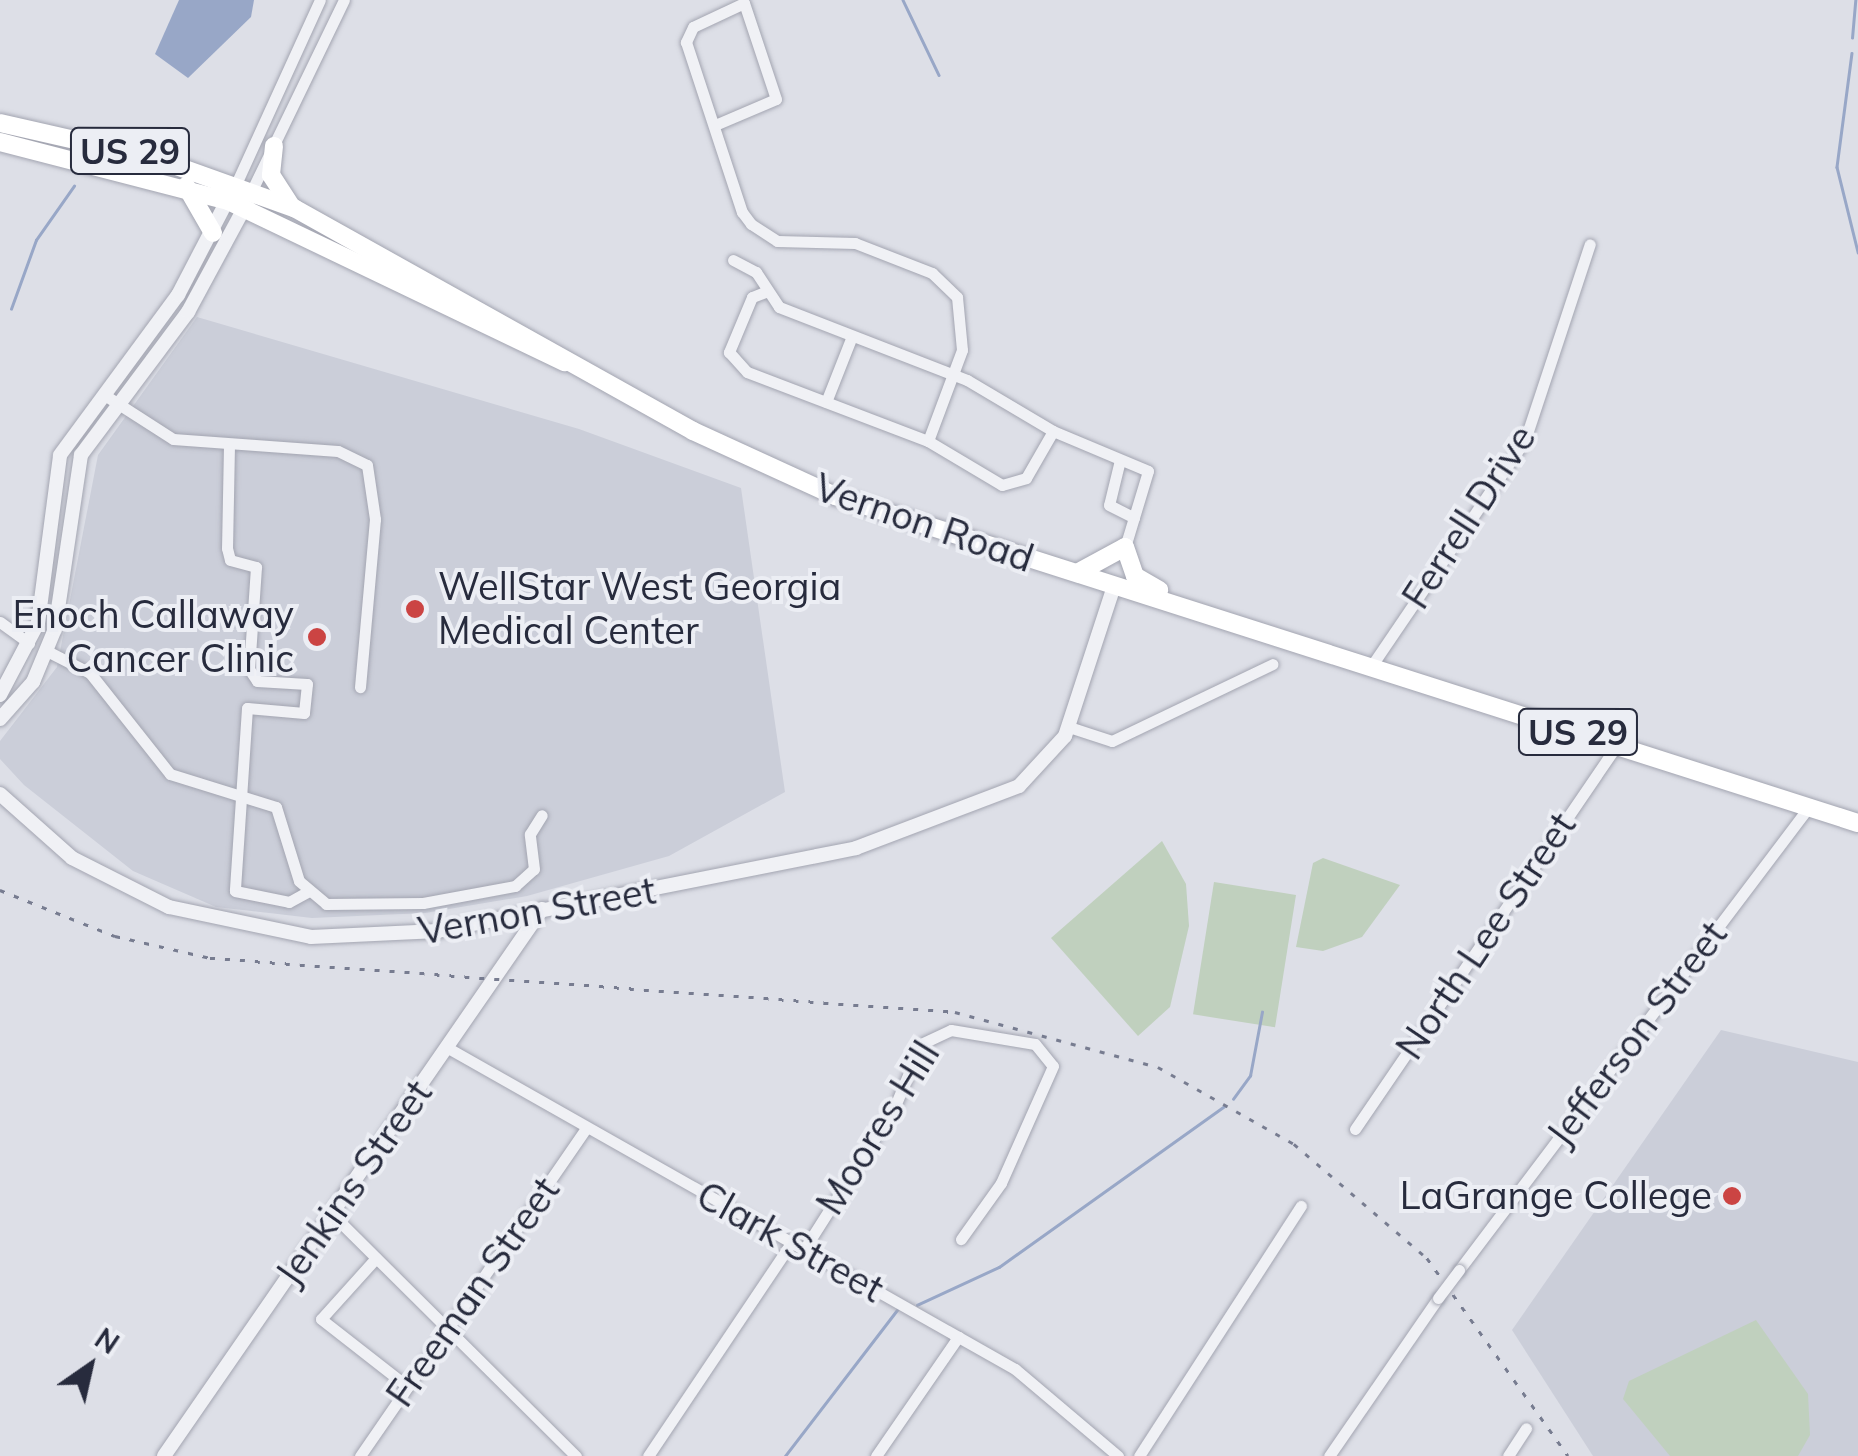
<!DOCTYPE html>
<style>
body{margin:0}
#map{position:relative;width:1858px;height:1456px;overflow:hidden;background:#dddfe7;font-family:Mulish,sans-serif}
div>[style]{position:absolute}
[style*='--x']{left:calc(var(--x)*1px);top:calc(var(--y)*1px);width:calc(var(--w)*1px);rotate:calc(var(--a)*1deg)}
.built>*{inset:0;background:#cbced9}
.green>*{inset:0;background:#c0d0be;transform-origin:0 0}
.water>*{inset:0;background:#98a7c7}
.stream>*{height:2.5px;margin:-1.25px;padding:0 1.25px;transform-origin:1.25px;border-radius:1.25px;background:#98a7c7}
.roads{filter:drop-shadow(0 0 2px #a3a5b1) drop-shadow(0 0 2px #a3a5b1)}
.minor>*{height:11px;margin:-5.5px;padding:0 5.5px;transform-origin:5.5px;border-radius:5.5px;background:#f0f1f5}
.tertiary>*{height:14px;margin:-7px;padding:0 7px;transform-origin:7px;border-radius:7px;background:#f0f1f5}
.primary>*{height:18px;margin:-9px;padding:0 9px;transform-origin:9px;border-radius:9px;background:#fff}
.rail>*{height:2.5px;margin-top:-1.25px;transform-origin:0;background:repeating-linear-gradient(90deg,#777c90 0 5px,transparent 0 15px)}
.bridges{filter:drop-shadow(0 0 2px #a3a5b1) drop-shadow(0 0 2px #a3a5b1)}
.minor-bridge>*{height:11px;margin:-5.5px;padding:0 5.5px;transform-origin:5.5px;border-radius:5.5px;background:#f0f1f5}
.dots>*{width:28px;height:28px;translate:-50% -50%;box-sizing:border-box;border:5px solid #eceef4;border-radius:50%}
span{translate:-50% -50%;white-space:nowrap;text-align:center;line-height:1.15;-webkit-text-stroke:8px #eceef4;paint-order:stroke}
.shield-label span{padding:2px 8px;background:#eceef4;border:2px solid;border-radius:8px;-webkit-text-stroke-width:0}
.shield-label{font-size:35px;color:#272b3d;font-weight:700}
.street-label{font-size:38px;color:#272b3d}
.poi-label{font-size:38px;color:#272b3d}
.left{translate:0 -50%;text-align:left}
.right{translate:-100% -50%;text-align:right}
.north{position:absolute;left:40px;top:1316px;width:100px;height:100px;-webkit-text-stroke:8px #eceef4;paint-order:stroke;rotate:34deg;font-size:28px;font-weight:700;line-height:40px;text-align:center;color:#272b3d}
.north::after{content:'';display:block;margin:auto;width:35px;height:45px;background:#272b3d;clip-path:polygon(50% 0,100% 100%,50% 72%,0 100%)}
</style>
<div id="map">
<div class="built">
<i style="clip-path:polygon(197px 317px,579px 429px,741px 488px,785px 792px,669px 856px,527px 896px,425px 913px,312px 918px,216px 907px,133px 871px,24px 785px,0 759px,0 741px,57px 667px,98px 455px)"></i>
<i style="clip-path:polygon(1721px 1030px,1858px 1062px,1858px 1456px,1593px 1456px,1512px 1330px)"></i>
</div>
<div class="green">
<i style="clip-path:polygon(1162px 841px,1186px 884px,1189px 926px,1170px 1007px,1138px 1036px,1051px 938px)"></i>
<i style="clip-path:polygon(1323px 858px,1400px 885px,1362px 937px,1323px 951px,1296px 947px,1313px 863px)"></i>
<i style="left:1214px;top:882px;width:83px;height:134px;rotate:9deg"></i>
<i style="clip-path:polygon(1756px 1320px,1808px 1394px,1810px 1435px,1798px 1456px,1670px 1456px,1623px 1399px,1629px 1381px)"></i>
</div>
<div class="water">
<i style="clip-path:polygon(179px 0,254px 0,251px 17px,188px 78px,155px 54px)"></i>
</div>
<div class="stream">
<i style="--x:903;--y:0;--w:83;--a:64.4"></i>
<i style="--x:1852;--y:38;--w:38;--a:-85"></i>
<i style="--x:1852;--y:53;--w:115;--a:97.5"></i>
<i style="--x:1837;--y:167;--w:88;--a:76.1"></i>
<i style="--x:11;--y:309;--w:73;--a:-70.1"></i>
<i style="--x:36;--y:240;--w:66;--a:-54.9"></i>
<i style="--x:1233;--y:1099;--w:29;--a:-54"></i>
<i style="--x:1250;--y:1076;--w:65;--a:-79.4"></i>
<i style="--x:917;--y:1305;--w:90;--a:-24.9"></i>
<i style="--x:999;--y:1267;--w:277;--a:-35.5"></i>
<i style="--x:785;--y:1456;--w:185;--a:-52.5"></i>
</div>
<div class="roads">
<div class="minor">
<i style="--x:715;--y:125;--w:66;--a:-23.1"></i>
<i style="--x:776;--y:99;--w:101;--a:-108.4"></i>
<i style="--x:744;--y:3;--w:56;--a:154.8"></i>
<i style="--x:693;--y:27;--w:17;--a:115"></i>
<i style="--x:686;--y:42;--w:179;--a:71.8"></i>
<i style="--x:742;--y:212;--w:15;--a:53"></i>
<i style="--x:751;--y:224;--w:31;--a:33"></i>
<i style="--x:777;--y:241;--w:78;--a:1.5"></i>
<i style="--x:855;--y:243;--w:83;--a:21.3"></i>
<i style="--x:932;--y:273;--w:35;--a:44"></i>
<i style="--x:957;--y:297;--w:53;--a:84.6"></i>
<i style="--x:962;--y:350;--w:97;--a:110.5"></i>
<i style="--x:236;--y:184;--w:202;--a:-65.5"></i>
<i style="--x:252;--y:190;--w:211;--a:-64.2"></i>
<i style="--x:733;--y:260;--w:26;--a:28"></i>
<i style="--x:756;--y:272;--w:42;--a:56.7"></i>
<i style="--x:779;--y:307;--w:202;--a:21.2"></i>
<i style="--x:967;--y:380;--w:100;--a:30.7"></i>
<i style="--x:1053;--y:431;--w:103;--a:22.8"></i>
<i style="--x:1148;--y:471;--w:79;--a:106.8"></i>
<i style="--x:765;--y:292;--w:14;--a:159"></i>
<i style="--x:752;--y:297;--w:60;--a:112.7"></i>
<i style="--x:729;--y:352;--w:27;--a:48"></i>
<i style="--x:747;--y:372;--w:194;--a:20.9"></i>
<i style="--x:928;--y:441;--w:86;--a:30.7"></i>
<i style="--x:1002;--y:485;--w:25;--a:-16"></i>
<i style="--x:1026;--y:478;--w:54;--a:-60.1"></i>
<i style="--x:103;--y:394;--w:83;--a:32.7"></i>
<i style="--x:173;--y:439;--w:165;--a:4.2"></i>
<i style="--x:338;--y:451;--w:32;--a:26"></i>
<i style="--x:367;--y:465;--w:55;--a:81.6"></i>
<i style="--x:375;--y:519;--w:169;--a:95.1"></i>
<i style="--x:826;--y:402;--w:71;--a:-68.5"></i>
<i style="--x:229;--y:445;--w:103;--a:91.1"></i>
<i style="--x:227;--y:548;--w:12;--a:76"></i>
<i style="--x:230;--y:560;--w:27;--a:15"></i>
<i style="--x:256;--y:567;--w:102;--a:93.9"></i>
<i style="--x:249;--y:669;--w:14;--a:56"></i>
<i style="--x:257;--y:681;--w:50;--a:3.4"></i>
<i style="--x:307;--y:684;--w:29;--a:96"></i>
<i style="--x:304;--y:713;--w:57;--a:-175"></i>
<i style="--x:247;--y:708;--w:183;--a:93.8"></i>
<i style="--x:235;--y:891;--w:55;--a:11.5"></i>
<i style="--x:289;--y:902;--w:21;--a:-29"></i>
<i style="--x:1120;--y:460;--w:46;--a:103.7"></i>
<i style="--x:1109;--y:505;--w:28;--a:27"></i>
<i style="--x:0;--y:622;--w:36;--a:36"></i>
<i style="--x:47;--y:651;--w:48;--a:27.1"></i>
<i style="--x:90;--y:673;--w:129;--a:51.6"></i>
<i style="--x:170;--y:774;--w:111;--a:17.3"></i>
<i style="--x:276;--y:807;--w:77;--a:72.7"></i>
<i style="--x:299;--y:881;--w:35;--a:40"></i>
<i style="--x:326;--y:904;--w:97;--a:-0.6"></i>
<i style="--x:423;--y:903;--w:94;--a:-10.5"></i>
<i style="--x:515;--y:886;--w:25;--a:-42"></i>
<i style="--x:534;--y:869;--w:35;--a:-97"></i>
<i style="--x:530;--y:834;--w:22;--a:-58"></i>
<i style="--x:1370;--y:668;--w:276;--a:-55.8"></i>
<i style="--x:1525;--y:440;--w:206;--a:-71.7"></i>
<i style="--x:1069;--y:727;--w:45;--a:18"></i>
<i style="--x:1112;--y:741;--w:178;--a:-25.6"></i>
<i style="--x:448;--y:1048;--w:652;--a:29.52"></i>
<i style="--x:1015;--y:1369;--w:135;--a:40.2"></i>
<i style="--x:1355;--y:1129;--w:465;--a:-55.7"></i>
<i style="--x:332;--y:1214;--w:344;--a:44.8"></i>
<i style="--x:805;--y:1248;--w:168;--a:-57.6"></i>
<i style="--x:895;--y:1106;--w:67;--a:-67.2"></i>
<i style="--x:921;--y:1044;--w:33;--a:-25"></i>
<i style="--x:951;--y:1030;--w:85;--a:9.5"></i>
<i style="--x:1035;--y:1044;--w:28;--a:51"></i>
<i style="--x:1053;--y:1066;--w:128;--a:114"></i>
<i style="--x:1001;--y:1183;--w:69;--a:125.5"></i>
<i style="--x:376;--y:1258;--w:82;--a:132"></i>
<i style="--x:321;--y:1319;--w:110;--a:38"></i>
<i style="--x:1459;--y:1270;--w:579;--a:-52.93"></i>
<i style="--x:360;--y:1456;--w:397;--a:-55.4"></i>
<i style="--x:648;--y:1456;--w:258;--a:-56.1"></i>
<i style="--x:876;--y:1456;--w:145;--a:-55.4"></i>
<i style="--x:1139;--y:1456;--w:298;--a:-57.1"></i>
<i style="--x:1329;--y:1456;--w:192;--a:-55.4"></i>
<i style="--x:1508;--y:1456;--w:33;--a:-57"></i>
</div>
<div class="tertiary">
<i style="--x:0;--y:695;--w:81;--a:-62.2"></i>
<i style="--x:38;--y:623;--w:169;--a:-82.5"></i>
<i style="--x:60;--y:455;--w:199;--a:-53.6"></i>
<i style="--x:178;--y:295;--w:115;--a:-62.5"></i>
<i style="--x:0;--y:719;--w:50;--a:-48.3"></i>
<i style="--x:33;--y:682;--w:57;--a:-67.5"></i>
<i style="--x:55;--y:629;--w:176;--a:-81.5"></i>
<i style="--x:81;--y:455;--w:179;--a:-53.2"></i>
<i style="--x:188;--y:312;--w:126;--a:-61.6"></i>
<i style="--x:0;--y:794;--w:96;--a:41.6"></i>
<i style="--x:72;--y:858;--w:109;--a:26.8"></i>
<i style="--x:169;--y:907;--w:145;--a:11.9"></i>
<i style="--x:311;--y:937;--w:127;--a:-2.7"></i>
<i style="--x:438;--y:931;--w:426;--a:-11.2"></i>
<i style="--x:856;--y:848;--w:174;--a:-20.8"></i>
<i style="--x:1019;--y:786;--w:68;--a:-47.4"></i>
<i style="--x:1065;--y:736;--w:158;--a:-71.9"></i>
<i style="--x:164;--y:1456;--w:665;--a:-55.35"></i>
</div>
<div class="primary">
<i style="--x:0;--y:123;--w:158;--a:12.8"></i>
<i style="--x:154;--y:158;--w:149;--a:19.7"></i>
<i style="--x:294;--y:208;--w:457;--a:29.2"></i>
<i style="--x:693;--y:431;--w:156;--a:24.6"></i>
<i style="--x:835;--y:496;--w:1074;--a:17.73"></i>
<i style="--x:0;--y:142;--w:236;--a:14.5"></i>
<i style="--x:228;--y:201;--w:373;--a:25.6"></i>
<i style="--x:274;--y:146;--w:29;--a:96"></i>
<i style="--x:271;--y:175;--w:35;--a:57"></i>
<i style="--x:186;--y:186;--w:54;--a:60.1"></i>
<i style="--x:1125;--y:547;--w:31;--a:71"></i>
<i style="--x:1135;--y:576;--w:28;--a:30"></i>
<i style="--x:1079;--y:572;--w:52;--a:-28.5"></i>
</div>
</div>
<div class="rail">
<i style="--x:0;--y:890;--w:124;--a:21.8"></i>
<i style="--x:115;--y:936;--w:98;--a:13"></i>
<i style="--x:210;--y:958;--w:747;--a:4.15"></i>
<i style="--x:955;--y:1012;--w:210;--a:15.2"></i>
<i style="--x:1158;--y:1067;--w:156;--a:29.5"></i>
<i style="--x:1294;--y:1144;--w:175;--a:40.6"></i>
<i style="--x:1427;--y:1258;--w:243;--a:54.5"></i>
</div>
<div class="bridges">
<div class="minor-bridge">
<i style="--x:1438;--y:1298;--w:35;--a:-53"></i>
</div>
</div>
<div class="dots">
<i style="left:415px;top:609px;background:#cb4443"></i>
<i style="left:317px;top:637px;background:#cb4443"></i>
<i style="left:1732px;top:1196px;background:#cb4443"></i>
</div>
<div class="shield-label">
<span style="left:130px;top:151px">US 29</span>
<span style="left:1578px;top:732px">US 29</span>
</div>
<div class="street-label">
<span style="left:1469px;top:517px;rotate:-57deg">Ferrell Drive</span>
<span style="left:924px;top:523px;rotate:19deg">Vernon Road</span>
<span style="left:537px;top:911px;rotate:-10deg">Vernon Street</span>
<span style="left:1486px;top:936px;rotate:-56deg">North Lee Street</span>
<span style="left:1637px;top:1034px;rotate:-53deg">Jefferson Street</span>
<span style="left:878px;top:1128px;rotate:-58deg">Moores Hill</span>
<span style="left:354px;top:1183px;rotate:-55deg">Jenkins Street</span>
<span style="left:790px;top:1242px;rotate:29deg">Clark Street</span>
<span style="left:473px;top:1292px;rotate:-55deg">Freeman Street</span>
</div>
<div class="poi-label">
<span class="left" style="left:438px;top:609px">WellStar West Georgia<br>Medical Center</span>
<span class="right" style="left:294px;top:637px">Enoch Callaway<br>Cancer Clinic</span>
<span class="right" style="left:1712px;top:1196px">LaGrange College</span>
</div>
<div class="north">N</div>
</div>
